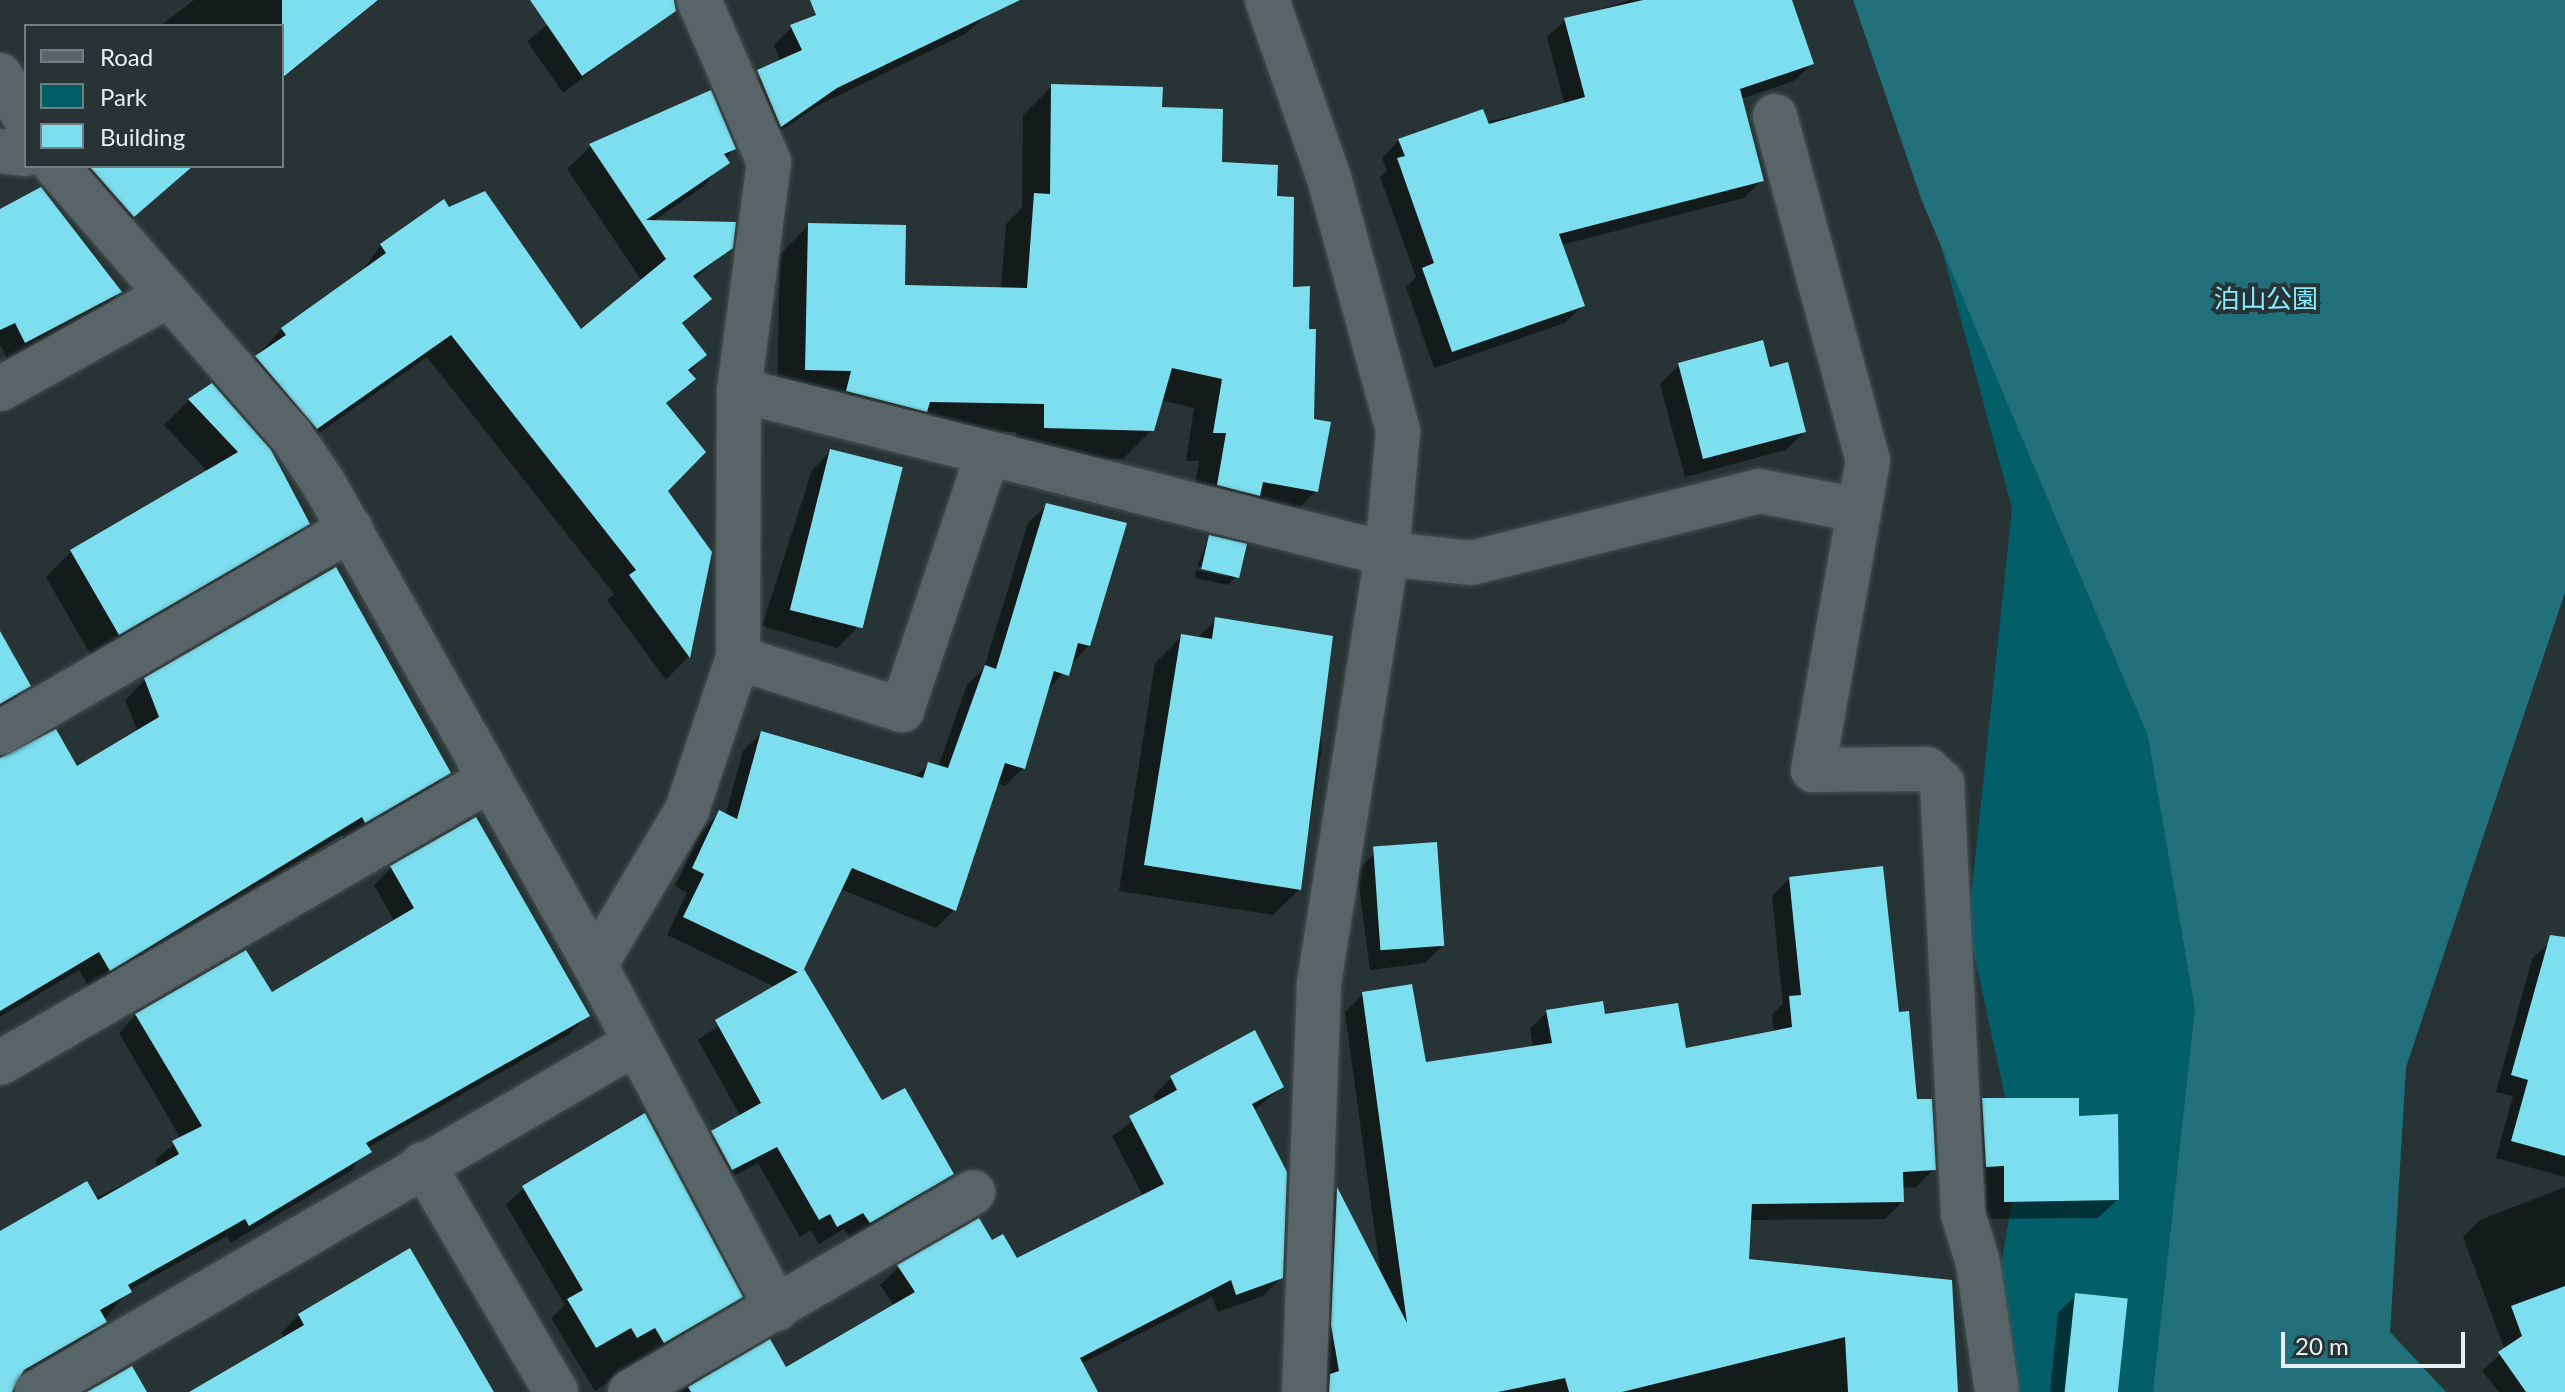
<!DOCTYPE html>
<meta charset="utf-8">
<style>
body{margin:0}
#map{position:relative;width:2565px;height:1392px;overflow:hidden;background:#273334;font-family:Lato,"Noto Sans JP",sans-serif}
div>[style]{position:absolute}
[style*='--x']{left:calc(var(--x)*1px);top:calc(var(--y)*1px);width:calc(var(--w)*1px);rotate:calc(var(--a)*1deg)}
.green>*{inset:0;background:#025f6a}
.forest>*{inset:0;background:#21707c}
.shadow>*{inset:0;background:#0007}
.building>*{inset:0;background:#7cdeee;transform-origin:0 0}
.roads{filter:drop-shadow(0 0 2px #485153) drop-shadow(0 0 2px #485153)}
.minor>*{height:44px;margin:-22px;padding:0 22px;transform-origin:22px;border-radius:22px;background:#586467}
span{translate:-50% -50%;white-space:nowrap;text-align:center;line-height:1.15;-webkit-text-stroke:8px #273334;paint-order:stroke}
.park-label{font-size:26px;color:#85eeff}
.legend{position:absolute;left:24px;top:24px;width:260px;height:144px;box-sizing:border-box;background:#273334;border:2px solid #747e80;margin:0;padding:10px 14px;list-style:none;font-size:24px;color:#e8eff1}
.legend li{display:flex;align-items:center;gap:16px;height:40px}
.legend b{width:40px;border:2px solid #747e80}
.scale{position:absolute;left:2281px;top:1332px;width:184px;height:36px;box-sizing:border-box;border:4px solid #e8eff1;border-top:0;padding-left:10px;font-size:24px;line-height:28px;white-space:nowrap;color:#e8eff1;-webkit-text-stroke:6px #273334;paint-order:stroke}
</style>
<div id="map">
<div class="green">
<i style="clip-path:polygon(2565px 0,2565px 592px,2406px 1067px,2390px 1332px,2446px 1392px,1979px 1392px,2019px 1161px,1968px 926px,2012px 508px,1884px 36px)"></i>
</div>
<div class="forest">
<i style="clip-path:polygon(1853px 0,2565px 0,2565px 592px,2406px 1067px,2390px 1332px,2446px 1392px,2153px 1392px,2195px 1009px,2148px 736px,1922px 201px)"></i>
</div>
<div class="shadow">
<i style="clip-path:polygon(194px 0,379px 0,282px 79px,282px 26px,160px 26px)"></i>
<i style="clip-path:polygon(579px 0,642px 0,657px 22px,563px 93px,527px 41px)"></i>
<i style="clip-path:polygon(842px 0,1004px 0,965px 34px,817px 106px,763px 143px,740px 90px,781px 62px,774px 45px,792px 27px)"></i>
<i style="clip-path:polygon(1630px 0,1787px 0,1812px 64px,1794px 81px,1740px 99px,1762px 180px,1744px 198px,1561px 245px,1582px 306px,1565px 323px,1434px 368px,1406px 287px,1416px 277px,1380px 177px,1387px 171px,1382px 158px,1399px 140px,1565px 105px,1547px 37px,1565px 20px)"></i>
<i style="clip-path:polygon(1052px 86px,1160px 109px,1219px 164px,1275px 198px,1316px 491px,1288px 520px,1190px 514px,1199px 461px,1186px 461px,1194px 408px,1161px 400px,1152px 430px,1123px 459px,1016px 457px,1016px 432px,907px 430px,777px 398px,780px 254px,809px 225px,903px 287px,1001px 289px,1006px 224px,1022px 208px,1023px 115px)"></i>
<i style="clip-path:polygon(591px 146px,734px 148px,704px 186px,652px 222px,731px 247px,694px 280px,709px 299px,681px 326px,705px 354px,665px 405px,666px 491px,710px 553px,688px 657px,666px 680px,607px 600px,614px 594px,427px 357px,293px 451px,233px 380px,282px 329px,361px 273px,381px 245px,448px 209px,581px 332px,642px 281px,567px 169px)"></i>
<i style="clip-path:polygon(62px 166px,193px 166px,115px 233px)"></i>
<i style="clip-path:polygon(0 213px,120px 292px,102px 310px,7px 359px,0 344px)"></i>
<i style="clip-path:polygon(1761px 343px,1804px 432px,1786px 450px,1685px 477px,1660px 384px,1679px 365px)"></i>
<i style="clip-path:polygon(189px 400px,308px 523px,283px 549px,93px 659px,46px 577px,71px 552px,208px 472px,164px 425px)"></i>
<i style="clip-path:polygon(831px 451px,856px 629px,837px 648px,762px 626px,812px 470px)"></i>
<i style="clip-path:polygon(1047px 505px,1089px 645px,1046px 692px,1023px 768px,1005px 786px,996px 783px,954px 910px,936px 928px,840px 889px,802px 969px,881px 1103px,951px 1174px,851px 1240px,844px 1229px,819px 1244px,811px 1230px,800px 1237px,758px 1163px,713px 1187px,694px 1151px,741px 1117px,698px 1040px,775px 987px,667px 935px,687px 893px,675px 886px,701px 831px,720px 813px,725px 816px,743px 751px,761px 733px,915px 777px,929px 764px,938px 767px,967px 685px,984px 668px,1028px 523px)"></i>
<i style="clip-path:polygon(1209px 537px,1237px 576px,1228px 585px,1195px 578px,1196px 570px,1234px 578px,1197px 566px)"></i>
<i style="clip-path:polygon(1216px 620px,1317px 723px,1322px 746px,1300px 889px,1273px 915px,1119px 891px,1155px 663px,1182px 636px,1196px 639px)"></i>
<i style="clip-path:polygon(0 635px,29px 685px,0 711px)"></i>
<i style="clip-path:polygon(145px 680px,448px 773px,429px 792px,345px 841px,342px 835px,90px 989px,79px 970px,0 1017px,0 760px,77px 768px,138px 732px,125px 700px)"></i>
<i style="clip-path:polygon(1375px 853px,1443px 945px,1425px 963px,1370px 970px,1357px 871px)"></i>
<i style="clip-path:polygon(391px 868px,587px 1016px,569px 1034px,367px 1148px,352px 1170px,231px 1243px,227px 1236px,129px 1290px,87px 1340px,28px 1374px,20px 1361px,0 1373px,0 1243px,159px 1168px,155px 1160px,181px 1139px,119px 1033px,136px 1015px,271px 995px,395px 922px,374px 885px)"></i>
<i style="clip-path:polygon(1790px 878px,1897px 1014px,1934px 1169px,1916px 1187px,1901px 1188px,1902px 1202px,1885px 1219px,1749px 1220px,1747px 1261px,1957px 1392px,1323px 1392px,1320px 1207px,1336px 1191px,1381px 1277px,1345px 1012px,1363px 994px,1424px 1065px,1533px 1048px,1530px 1029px,1547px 1012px,1604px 1017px,1684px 1051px,1774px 1032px,1772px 1015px,1783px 1004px,1772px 896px)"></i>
<i style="clip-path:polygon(2549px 943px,2565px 947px,2565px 1177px,2496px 1158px,2513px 1096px,2496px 1092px,2532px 959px)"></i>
<i style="clip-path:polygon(1172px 1077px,1282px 1087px,1253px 1111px,1281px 1278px,1263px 1296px,1218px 1312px,1212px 1297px,1081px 1364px,1093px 1392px,679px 1392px,769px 1342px,786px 1370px,894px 1306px,880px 1285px,899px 1267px,991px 1243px,1016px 1261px,1143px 1196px,1112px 1136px,1157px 1103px,1153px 1096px)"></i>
<i style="clip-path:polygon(1983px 1100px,2077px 1118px,2117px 1200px,2098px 1218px,1986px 1219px,1986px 1184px,1968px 1185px,1965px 1119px)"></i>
<i style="clip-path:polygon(2565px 1187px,2565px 1392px,2499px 1392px,2482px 1371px,2505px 1350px,2463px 1237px,2480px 1220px)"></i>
<i style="clip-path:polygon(524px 1188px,740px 1297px,595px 1391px,551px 1318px,565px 1305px,506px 1205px)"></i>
<i style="clip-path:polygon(410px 1251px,495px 1392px,193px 1392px,284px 1339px,281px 1333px,299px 1315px)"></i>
<i style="clip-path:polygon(2076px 1295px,2117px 1392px,2050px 1392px,2058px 1313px)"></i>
</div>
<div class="building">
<i style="clip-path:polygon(282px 0,378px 0,282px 78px)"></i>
<i style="clip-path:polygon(530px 0,674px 0,676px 11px,582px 76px)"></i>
<i style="clip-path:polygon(810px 0,1020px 0,837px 88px,781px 127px,757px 70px,802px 50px,790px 25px,816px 15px)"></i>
<i style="clip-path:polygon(1643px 0,1792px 0,1814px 64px,1740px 89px,1764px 181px,1559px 234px,1585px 306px,1452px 352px,1422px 268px,1434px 263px,1397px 158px,1405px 156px,1398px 139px,1483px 109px,1489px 124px,1585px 97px,1564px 18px)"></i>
<i style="clip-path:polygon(1051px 84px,1163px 87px,1162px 107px,1223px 109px,1222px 162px,1278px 165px,1277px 196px,1294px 197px,1293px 287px,1310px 286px,1309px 329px,1316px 329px,1314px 419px,1331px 422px,1318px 492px,1263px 482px,1260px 496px,1217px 485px,1226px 433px,1213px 433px,1222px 379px,1172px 368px,1154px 431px,1044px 428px,1044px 404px,930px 402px,927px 412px,846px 391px,851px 371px,805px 370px,808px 223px,906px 225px,905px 285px,1027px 288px,1034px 193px,1050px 194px)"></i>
<i style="clip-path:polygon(711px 90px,736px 149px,724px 154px,730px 163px,646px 220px,736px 222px,733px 248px,693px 276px,712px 299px,682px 323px,707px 355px,688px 370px,696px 379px,666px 403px,706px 452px,668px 491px,712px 552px,690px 658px,629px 575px,636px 570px,451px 335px,317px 429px,255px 356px,286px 335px,281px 328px,386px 253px,380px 244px,444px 199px,449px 207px,485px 191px,581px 329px,666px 259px,589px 144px)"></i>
<i style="clip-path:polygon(89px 166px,193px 166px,134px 217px)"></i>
<i style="clip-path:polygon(41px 187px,122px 292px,25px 343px,15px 323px,0 330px,0 209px)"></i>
<i style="clip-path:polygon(1763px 340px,1770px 367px,1788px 362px,1806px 432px,1703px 459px,1678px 363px)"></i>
<i style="clip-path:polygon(212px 383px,271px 450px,310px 524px,119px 635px,70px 550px,238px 452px,188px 399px)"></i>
<i style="left:830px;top:449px;width:75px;height:166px;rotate:14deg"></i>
<i style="clip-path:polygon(1046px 503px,1127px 523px,1090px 646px,1078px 643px,1069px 676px,1054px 671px,1025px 769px,1005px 763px,956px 911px,852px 868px,804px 969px,882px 1100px,905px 1088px,954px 1174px,870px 1223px,863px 1213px,837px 1227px,830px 1214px,819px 1220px,777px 1147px,732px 1170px,711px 1131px,761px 1103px,715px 1020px,798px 972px,683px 917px,704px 874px,692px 868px,719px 810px,737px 819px,761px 731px,923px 778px,928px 762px,948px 768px,985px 665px,996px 669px)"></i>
<i style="left:1209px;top:535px;width:39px;height:35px;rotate:13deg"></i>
<i style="clip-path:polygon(336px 567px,451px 773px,365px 823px,362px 817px,110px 971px,99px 952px,0 1011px,0 758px,56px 729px,77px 766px,159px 717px,144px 678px)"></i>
<i style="clip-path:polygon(1215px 617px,1333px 636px,1301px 890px,1144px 865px,1181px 634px,1212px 639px)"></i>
<i style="clip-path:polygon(0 631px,31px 686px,0 704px)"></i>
<i style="clip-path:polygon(476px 817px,590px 1016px,366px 1143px,372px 1152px,249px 1226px,245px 1219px,128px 1285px,132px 1292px,100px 1310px,107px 1322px,24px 1370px,12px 1392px,0 1392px,0 1231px,87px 1181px,98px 1200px,179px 1154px,172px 1141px,202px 1126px,135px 1014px,246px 950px,272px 992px,414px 908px,390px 866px)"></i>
<i style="left:1437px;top:842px;width:104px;height:64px;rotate:86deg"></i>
<i style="clip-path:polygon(1883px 866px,1899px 1012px,1909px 1011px,1917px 1099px,1932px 1099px,1936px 1170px,1903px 1172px,1904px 1202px,1752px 1204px,1749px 1259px,1952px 1280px,1958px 1392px,1848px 1392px,1845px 1337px,1622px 1392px,1569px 1392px,1565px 1378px,1498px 1392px,1329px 1392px,1330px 1374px,1339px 1371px,1331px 1325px,1337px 1187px,1407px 1323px,1362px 992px,1412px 984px,1426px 1062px,1552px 1043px,1546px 1010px,1603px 1001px,1605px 1014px,1678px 1003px,1686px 1048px,1792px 1027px,1789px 996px,1801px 995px,1789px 877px)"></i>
<i style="clip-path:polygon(2550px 935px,2565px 937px,2565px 1156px,2511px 1141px,2528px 1080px,2511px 1075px)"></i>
<i style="clip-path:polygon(1255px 1030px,1284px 1087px,1252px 1104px,1287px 1172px,1283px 1278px,1236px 1295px,1231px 1280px,1080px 1358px,1098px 1392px,691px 1392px,688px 1387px,770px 1339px,786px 1367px,915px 1292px,897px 1265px,979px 1218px,992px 1240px,1003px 1234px,1017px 1258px,1164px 1184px,1129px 1116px,1177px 1090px,1170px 1076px)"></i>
<i style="clip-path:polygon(1982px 1098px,2079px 1098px,2079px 1116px,2118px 1114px,2119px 1200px,2004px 1202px,2004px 1166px,1986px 1167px)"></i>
<i style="clip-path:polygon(645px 1113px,743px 1297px,664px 1343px,655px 1328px,637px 1338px,631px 1328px,596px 1348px,567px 1299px,583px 1290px,522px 1186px)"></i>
<i style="clip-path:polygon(410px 1248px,494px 1392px,189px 1392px,304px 1325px,298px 1314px)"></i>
<i style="clip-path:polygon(2565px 1286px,2565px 1392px,2526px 1392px,2498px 1352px,2522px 1336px,2511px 1306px)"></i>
<i style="left:2075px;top:1293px;width:53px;height:100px;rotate:6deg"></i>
<i style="clip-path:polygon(132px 1366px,147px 1392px,87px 1392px)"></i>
</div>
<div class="roads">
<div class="minor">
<i style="--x:1267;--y:0;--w:188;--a:70.8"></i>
<i style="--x:1329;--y:178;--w:262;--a:74.7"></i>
<i style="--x:1398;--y:431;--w:123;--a:95.1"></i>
<i style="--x:1387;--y:554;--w:435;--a:99"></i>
<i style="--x:1319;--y:984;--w:408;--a:92.1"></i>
<i style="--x:0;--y:75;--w:51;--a:59.4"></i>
<i style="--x:1775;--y:116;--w:357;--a:74.9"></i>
<i style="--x:1868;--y:461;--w:314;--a:100.1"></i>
<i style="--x:1813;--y:770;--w:114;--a:-0.5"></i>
<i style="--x:1927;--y:769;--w:21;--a:43"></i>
<i style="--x:1942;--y:783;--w:432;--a:87.2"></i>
<i style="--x:1963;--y:1214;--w:51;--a:73"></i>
<i style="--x:1978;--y:1263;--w:130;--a:81.6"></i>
<i style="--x:0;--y:151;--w:26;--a:7"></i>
<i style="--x:56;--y:166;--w:357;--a:48.9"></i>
<i style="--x:291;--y:435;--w:59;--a:56"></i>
<i style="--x:324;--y:484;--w:552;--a:60.6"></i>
<i style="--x:595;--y:965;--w:389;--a:62.1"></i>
<i style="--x:0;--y:389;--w:189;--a:-29.1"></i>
<i style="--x:739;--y:390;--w:668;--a:14.2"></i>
<i style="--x:1387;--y:554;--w:84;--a:6.1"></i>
<i style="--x:1471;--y:563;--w:297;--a:-14"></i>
<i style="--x:1759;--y:491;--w:97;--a:10.7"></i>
<i style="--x:738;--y:658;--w:172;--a:17.6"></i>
<i style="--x:902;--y:710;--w:271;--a:-71.5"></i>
<i style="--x:0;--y:733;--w:406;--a:-30.2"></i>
<i style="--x:595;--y:965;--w:180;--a:-59.3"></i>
<i style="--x:687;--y:810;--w:160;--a:-71.5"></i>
<i style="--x:738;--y:658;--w:268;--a:-89.8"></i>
<i style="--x:739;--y:390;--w:230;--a:-82.5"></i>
<i style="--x:769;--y:162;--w:176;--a:-113.4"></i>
<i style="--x:0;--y:1063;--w:565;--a:-30.06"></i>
<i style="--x:423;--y:1164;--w:264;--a:59.7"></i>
<i style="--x:37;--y:1392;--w:689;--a:-30.25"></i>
<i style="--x:630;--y:1392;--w:397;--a:-30.2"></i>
</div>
</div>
<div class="park-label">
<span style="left:2266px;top:299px">泊山公園</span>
</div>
<ul class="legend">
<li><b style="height:10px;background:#586467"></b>Road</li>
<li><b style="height:22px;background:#025f6a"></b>Park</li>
<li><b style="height:22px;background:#7cdeee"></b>Building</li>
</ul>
<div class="scale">20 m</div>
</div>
